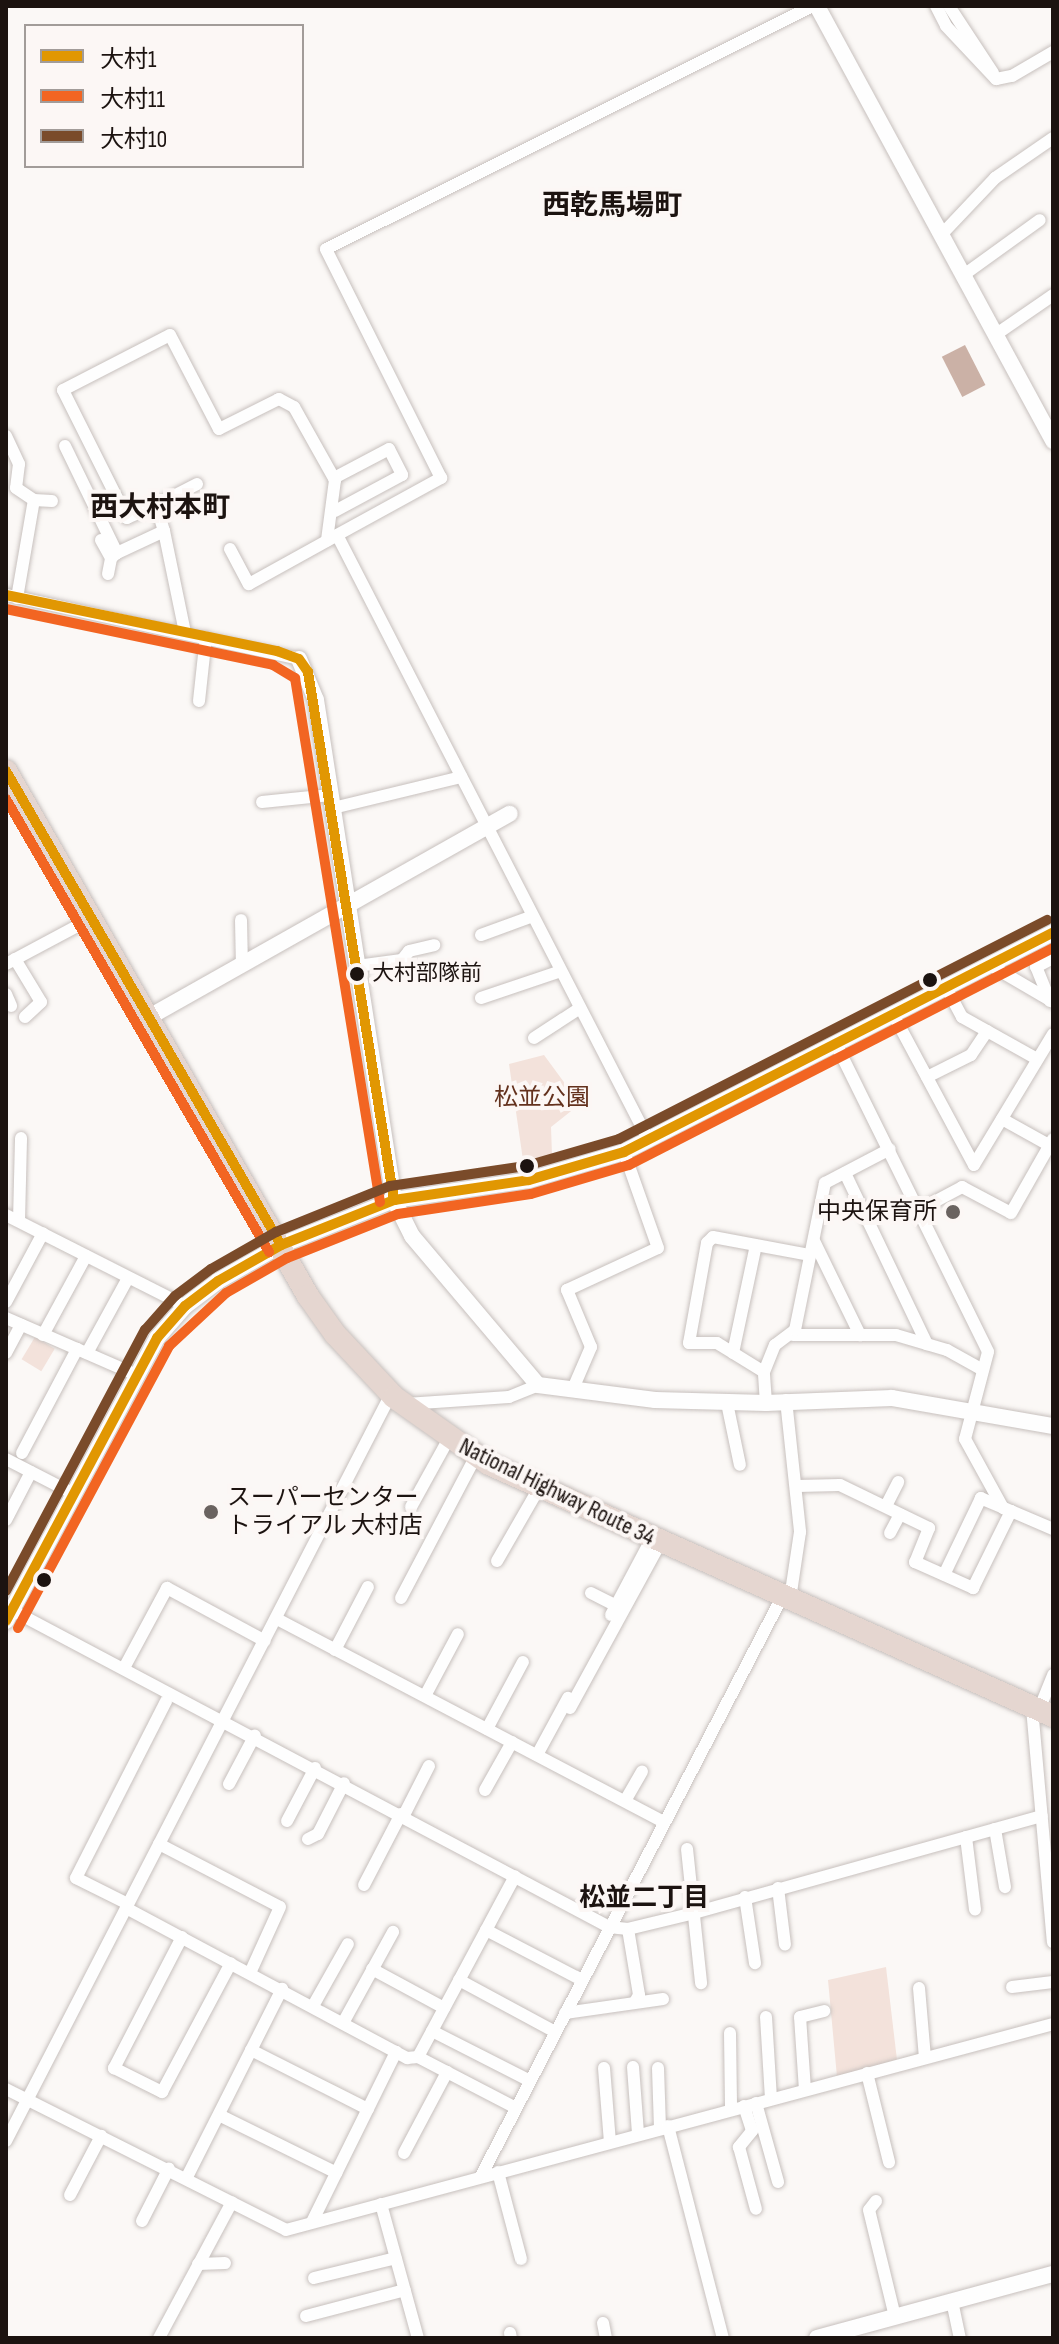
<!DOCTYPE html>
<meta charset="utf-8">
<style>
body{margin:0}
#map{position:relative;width:1059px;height:2344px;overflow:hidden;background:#fbf8f6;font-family:"Sofia Sans Condensed","Noto Sans JP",sans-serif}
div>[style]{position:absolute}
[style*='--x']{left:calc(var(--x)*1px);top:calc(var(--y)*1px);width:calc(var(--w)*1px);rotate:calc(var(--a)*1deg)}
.green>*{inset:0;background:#f3e2db;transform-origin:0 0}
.water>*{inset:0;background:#cbb1a6;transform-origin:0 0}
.roads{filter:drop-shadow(0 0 2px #c7c0bd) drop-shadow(0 0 2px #c7c0bd)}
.street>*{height:12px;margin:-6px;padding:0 6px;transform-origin:6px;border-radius:6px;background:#fefefe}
.secondary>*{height:16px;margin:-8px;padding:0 8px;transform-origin:8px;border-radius:8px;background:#fefefe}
.highway>*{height:22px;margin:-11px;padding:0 11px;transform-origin:11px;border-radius:11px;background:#e5d6d0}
.bus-1>*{height:10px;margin:-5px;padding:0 5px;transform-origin:5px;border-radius:5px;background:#e19702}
.bus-2>*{height:10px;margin:-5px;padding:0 5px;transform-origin:5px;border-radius:5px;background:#f26522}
.bus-3>*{height:10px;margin:-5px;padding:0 5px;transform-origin:5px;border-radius:5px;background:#7a4b2a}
.dots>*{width:22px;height:22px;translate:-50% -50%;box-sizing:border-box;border:4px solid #fcf7f5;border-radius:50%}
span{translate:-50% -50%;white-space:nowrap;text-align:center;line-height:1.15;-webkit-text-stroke:8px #fcf7f5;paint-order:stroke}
.bus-label{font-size:22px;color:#1c1310}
.left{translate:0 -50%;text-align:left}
.park-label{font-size:24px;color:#63311d}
.poi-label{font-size:24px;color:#1c1310}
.right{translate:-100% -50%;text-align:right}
.street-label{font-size:24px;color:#1c1310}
.neighbourhood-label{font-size:26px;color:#1c1310;font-weight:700}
.quarter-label{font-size:28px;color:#1c1310;font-weight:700}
.frame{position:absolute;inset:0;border:8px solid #1c1310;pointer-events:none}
.legend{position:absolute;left:24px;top:24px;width:280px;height:144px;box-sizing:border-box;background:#fcf7f5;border:2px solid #a29c99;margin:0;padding:10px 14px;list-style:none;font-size:24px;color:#1c1310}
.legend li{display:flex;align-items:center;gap:16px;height:40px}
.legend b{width:40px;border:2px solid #a29c99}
</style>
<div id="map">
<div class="green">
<i style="clip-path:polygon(544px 1055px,580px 1104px,551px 1127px,552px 1155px,523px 1160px,509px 1064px)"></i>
<i style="left:35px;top:1337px;width:23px;height:26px;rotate:31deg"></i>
<i style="clip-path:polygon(886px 1967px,897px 2060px,837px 2077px,828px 1980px)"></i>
</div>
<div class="water">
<i style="left:965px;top:345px;width:45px;height:26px;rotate:63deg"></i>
</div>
<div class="roads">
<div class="street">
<i style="--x:936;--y:6;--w:22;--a:63"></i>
<i style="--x:946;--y:26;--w:73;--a:46.7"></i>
<i style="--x:996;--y:79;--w:16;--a:-11"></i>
<i style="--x:1012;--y:76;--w:48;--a:-30.3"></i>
<i style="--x:949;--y:6;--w:80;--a:56.7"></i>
<i style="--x:943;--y:233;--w:76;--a:-46.6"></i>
<i style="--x:995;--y:178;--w:70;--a:-34.6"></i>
<i style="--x:965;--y:274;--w:92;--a:-35.8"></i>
<i style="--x:998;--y:333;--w:67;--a:-34.6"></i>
<i style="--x:6;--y:436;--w:31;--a:65"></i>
<i style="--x:19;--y:464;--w:24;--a:97"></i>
<i style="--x:16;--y:488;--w:22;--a:34"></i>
<i style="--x:65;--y:446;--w:119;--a:64.1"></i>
<i style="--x:117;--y:553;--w:52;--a:-25.1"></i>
<i style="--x:164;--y:531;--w:103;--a:78.3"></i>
<i style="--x:334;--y:478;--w:62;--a:-27.8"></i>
<i style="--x:389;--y:449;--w:29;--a:63"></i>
<i style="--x:402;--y:475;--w:76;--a:151.8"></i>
<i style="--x:156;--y:505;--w:32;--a:156"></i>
<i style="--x:127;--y:518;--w:143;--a:-116.6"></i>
<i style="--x:63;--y:390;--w:120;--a:-27.2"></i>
<i style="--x:170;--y:335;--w:106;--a:62.5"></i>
<i style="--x:219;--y:429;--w:67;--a:-26.6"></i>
<i style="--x:279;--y:399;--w:17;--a:28"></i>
<i style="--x:294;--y:407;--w:84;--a:60.7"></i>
<i style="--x:335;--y:480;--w:61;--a:97.6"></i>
<i style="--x:164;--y:531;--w:27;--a:-107"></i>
<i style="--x:156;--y:505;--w:46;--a:-27.1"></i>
<i style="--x:101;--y:540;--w:21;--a:61"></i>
<i style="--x:230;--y:549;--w:40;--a:62"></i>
<i style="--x:249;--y:584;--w:97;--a:-28.9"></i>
<i style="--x:108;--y:574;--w:16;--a:-79"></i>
<i style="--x:111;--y:558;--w:8;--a:-40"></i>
<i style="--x:6;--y:595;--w:300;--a:12.3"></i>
<i style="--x:17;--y:598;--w:99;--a:-80.2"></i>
<i style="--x:34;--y:500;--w:18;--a:3"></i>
<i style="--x:199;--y:701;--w:64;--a:-83.8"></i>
<i style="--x:262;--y:802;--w:69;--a:-5.8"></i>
<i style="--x:333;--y:808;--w:132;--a:-13.6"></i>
<i style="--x:241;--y:920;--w:46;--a:88.8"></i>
<i style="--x:481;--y:935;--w:55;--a:-20.1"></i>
<i style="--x:15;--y:959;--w:50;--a:58.8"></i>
<i style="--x:41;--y:1002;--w:22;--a:137"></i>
<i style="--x:6;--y:964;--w:98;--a:-28.1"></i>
<i style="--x:990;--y:965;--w:73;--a:30.4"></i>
<i style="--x:357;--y:966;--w:45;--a:-7.6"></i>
<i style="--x:402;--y:960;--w:11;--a:-52"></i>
<i style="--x:409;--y:951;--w:26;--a:-13"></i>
<i style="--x:946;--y:987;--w:34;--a:62"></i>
<i style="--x:962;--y:1017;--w:86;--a:29.2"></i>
<i style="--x:6;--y:994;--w:13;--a:67"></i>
<i style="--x:481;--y:998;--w:84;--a:-18.6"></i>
<i style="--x:1050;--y:1001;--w:37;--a:-112"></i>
<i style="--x:1036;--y:967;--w:19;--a:-28"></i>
<i style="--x:893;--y:1014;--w:171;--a:61.8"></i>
<i style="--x:974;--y:1165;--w:153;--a:-58.9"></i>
<i style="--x:534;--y:1038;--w:55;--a:-33.1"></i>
<i style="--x:836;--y:1044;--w:343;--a:63.7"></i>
<i style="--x:988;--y:1352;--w:90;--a:104.8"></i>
<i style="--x:965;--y:1439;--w:79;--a:61.2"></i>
<i style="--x:927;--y:1077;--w:49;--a:-26.6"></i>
<i style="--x:971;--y:1055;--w:29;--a:-56"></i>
<i style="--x:1002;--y:1119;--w:54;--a:29"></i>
<i style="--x:648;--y:1139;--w:679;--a:-117.24"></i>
<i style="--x:337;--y:535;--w:119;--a:-28.7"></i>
<i style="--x:441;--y:478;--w:256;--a:-116.7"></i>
<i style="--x:326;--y:249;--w:544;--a:-26.52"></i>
<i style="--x:845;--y:1173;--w:190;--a:64.4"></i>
<i style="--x:919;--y:1210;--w:49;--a:-28.1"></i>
<i style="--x:962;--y:1187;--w:55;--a:28"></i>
<i style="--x:1011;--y:1213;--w:85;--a:-60.4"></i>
<i style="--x:6;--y:1215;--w:201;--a:26.9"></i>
<i style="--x:19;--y:1221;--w:83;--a:-88.6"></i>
<i style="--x:814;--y:1241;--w:105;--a:63.9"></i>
<i style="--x:6;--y:1302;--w:78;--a:-61.8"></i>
<i style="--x:6;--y:1318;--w:140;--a:23.6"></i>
<i style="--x:43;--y:1335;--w:90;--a:-61.4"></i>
<i style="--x:793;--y:1335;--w:103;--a:0"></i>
<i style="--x:896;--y:1335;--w:53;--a:16.4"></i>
<i style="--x:947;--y:1350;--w:39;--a:29"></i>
<i style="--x:6;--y:1353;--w:32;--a:-62"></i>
<i style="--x:87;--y:1353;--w:85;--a:-61.3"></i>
<i style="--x:733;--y:1353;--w:110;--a:-78"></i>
<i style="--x:764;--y:1372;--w:55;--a:-148.3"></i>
<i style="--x:717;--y:1343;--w:28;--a:180"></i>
<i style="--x:689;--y:1343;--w:102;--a:-79.8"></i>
<i style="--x:707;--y:1243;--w:8;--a:-45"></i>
<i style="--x:713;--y:1237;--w:99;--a:10.5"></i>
<i style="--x:572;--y:1391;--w:48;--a:-66.6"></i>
<i style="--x:591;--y:1347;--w:62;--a:-112.8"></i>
<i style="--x:567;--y:1290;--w:100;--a:-24.8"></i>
<i style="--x:658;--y:1248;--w:102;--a:-109.5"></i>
<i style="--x:786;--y:1400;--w:133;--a:83.9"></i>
<i style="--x:800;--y:1532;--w:68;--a:98.5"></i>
<i style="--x:727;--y:1403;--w:63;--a:78.2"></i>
<i style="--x:766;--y:1403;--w:31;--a:-94"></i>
<i style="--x:764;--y:1372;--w:29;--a:-68"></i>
<i style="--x:775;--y:1345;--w:25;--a:-37"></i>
<i style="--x:795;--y:1330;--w:150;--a:-78.5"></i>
<i style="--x:825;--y:1183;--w:73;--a:-27.6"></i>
<i style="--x:406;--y:1404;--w:103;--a:-3.9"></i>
<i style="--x:509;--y:1397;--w:31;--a:-22"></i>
<i style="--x:22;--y:1453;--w:118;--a:-62.1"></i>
<i style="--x:6;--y:1459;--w:74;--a:27.3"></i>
<i style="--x:797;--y:1486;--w:43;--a:-1.3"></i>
<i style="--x:840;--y:1485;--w:99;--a:25.8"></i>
<i style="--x:929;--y:1528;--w:37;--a:112"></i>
<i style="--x:915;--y:1562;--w:64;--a:24.1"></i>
<i style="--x:973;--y:1588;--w:86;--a:-63.7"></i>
<i style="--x:1011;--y:1511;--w:33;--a:-157"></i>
<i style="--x:981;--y:1498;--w:85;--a:115.7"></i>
<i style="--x:886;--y:1506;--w:27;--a:-63"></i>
<i style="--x:411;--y:1507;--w:77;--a:-61.1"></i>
<i style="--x:1011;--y:1511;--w:46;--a:23.2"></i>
<i style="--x:6;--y:1520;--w:54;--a:-62.5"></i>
<i style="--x:890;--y:1533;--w:21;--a:-62"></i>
<i style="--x:497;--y:1561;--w:84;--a:-60.1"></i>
<i style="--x:591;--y:1593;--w:28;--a:27"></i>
<i style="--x:401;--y:1598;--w:161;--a:-62.2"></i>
<i style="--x:6;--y:1607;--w:683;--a:27.95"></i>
<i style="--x:609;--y:1927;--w:19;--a:6"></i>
<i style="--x:628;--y:1929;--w:68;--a:-13.6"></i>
<i style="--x:694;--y:1913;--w:361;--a:-15.6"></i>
<i style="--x:611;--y:1615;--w:87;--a:-62"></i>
<i style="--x:277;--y:1619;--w:436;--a:27.7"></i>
<i style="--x:335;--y:1650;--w:71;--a:-62.4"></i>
<i style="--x:124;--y:1668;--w:91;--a:-61.7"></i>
<i style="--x:167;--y:1588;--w:111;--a:28.4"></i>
<i style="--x:425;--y:1696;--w:70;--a:-62"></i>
<i style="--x:570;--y:1708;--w:189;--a:-61.3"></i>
<i style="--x:1032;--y:1708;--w:235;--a:84.9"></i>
<i style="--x:1039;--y:1710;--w:38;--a:-68"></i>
<i style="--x:487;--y:1729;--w:76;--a:-61.8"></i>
<i style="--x:537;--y:1755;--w:65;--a:-61.5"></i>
<i style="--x:229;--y:1784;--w:55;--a:-62"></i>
<i style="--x:485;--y:1790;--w:55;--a:-60.6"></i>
<i style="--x:625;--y:1801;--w:34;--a:-60"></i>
<i style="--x:404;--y:1815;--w:55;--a:-63"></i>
<i style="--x:287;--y:1821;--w:60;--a:-62.2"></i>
<i style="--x:995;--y:1829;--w:59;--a:80.2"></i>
<i style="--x:966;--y:1837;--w:73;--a:82.9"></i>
<i style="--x:308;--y:1839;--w:11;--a:-27"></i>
<i style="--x:318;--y:1834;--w:57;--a:-63"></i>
<i style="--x:159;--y:1844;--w:136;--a:27.5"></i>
<i style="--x:280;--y:1907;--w:72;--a:114.4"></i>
<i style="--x:687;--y:1849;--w:135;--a:84"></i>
<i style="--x:364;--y:1885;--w:80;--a:-62.5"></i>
<i style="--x:778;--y:1888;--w:57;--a:83"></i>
<i style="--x:745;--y:1897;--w:67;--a:81.4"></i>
<i style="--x:128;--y:1904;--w:58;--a:-153.4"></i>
<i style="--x:76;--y:1878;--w:199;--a:-63"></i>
<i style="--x:126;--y:1908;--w:319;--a:28.1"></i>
<i style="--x:407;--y:2058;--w:11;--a:-5"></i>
<i style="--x:418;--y:2057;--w:205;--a:-61.8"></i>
<i style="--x:628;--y:1929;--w:67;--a:80.5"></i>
<i style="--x:639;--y:1995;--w:8;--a:120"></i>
<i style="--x:486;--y:1930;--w:108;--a:27.5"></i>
<i style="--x:182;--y:1937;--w:148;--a:117.4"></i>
<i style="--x:114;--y:2068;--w:54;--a:26.6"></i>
<i style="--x:162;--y:2092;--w:146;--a:-61.9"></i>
<i style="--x:372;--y:1969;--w:82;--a:28.4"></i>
<i style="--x:459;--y:1980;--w:109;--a:28.4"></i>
<i style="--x:1012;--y:1987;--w:41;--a:-7"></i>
<i style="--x:919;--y:1988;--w:70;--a:85.1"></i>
<i style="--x:313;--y:2006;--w:71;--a:-60.6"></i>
<i style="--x:565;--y:2013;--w:99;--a:-8.1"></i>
<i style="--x:766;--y:2017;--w:82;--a:86.5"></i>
<i style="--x:343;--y:2023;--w:104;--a:-61.2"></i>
<i style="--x:432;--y:2031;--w:110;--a:27"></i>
<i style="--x:730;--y:2033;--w:76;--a:89.2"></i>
<i style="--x:251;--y:2050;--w:131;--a:26.8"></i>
<i style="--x:418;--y:2057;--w:110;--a:27.5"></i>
<i style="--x:633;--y:2067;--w:67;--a:85.7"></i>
<i style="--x:604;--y:2068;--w:74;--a:85.4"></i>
<i style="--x:658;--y:2068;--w:60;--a:88.1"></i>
<i style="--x:867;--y:2073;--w:92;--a:76.1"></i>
<i style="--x:6;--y:2089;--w:313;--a:26.7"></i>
<i style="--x:286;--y:2230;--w:794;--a:-15.03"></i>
<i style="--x:805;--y:2090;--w:73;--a:-93.9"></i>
<i style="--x:800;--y:2017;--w:25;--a:-14"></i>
<i style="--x:756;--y:2103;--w:82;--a:74.4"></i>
<i style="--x:744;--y:2106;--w:26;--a:72"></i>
<i style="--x:752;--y:2131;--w:21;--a:129"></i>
<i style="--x:739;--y:2147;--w:64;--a:74.7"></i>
<i style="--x:219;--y:2115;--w:131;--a:26.2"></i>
<i style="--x:668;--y:2126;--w:219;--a:75.5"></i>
<i style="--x:6;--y:2141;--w:840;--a:-62.73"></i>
<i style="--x:404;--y:2153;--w:92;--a:-62"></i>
<i style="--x:498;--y:2172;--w:90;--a:75.2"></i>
<i style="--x:481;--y:2176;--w:655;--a:-62.53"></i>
<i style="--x:187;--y:2177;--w:211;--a:-63.2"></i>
<i style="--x:70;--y:2195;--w:67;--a:-62.3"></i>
<i style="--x:876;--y:2201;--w:11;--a:128"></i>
<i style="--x:869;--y:2210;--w:110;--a:76.3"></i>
<i style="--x:381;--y:2204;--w:139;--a:74.6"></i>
<i style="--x:142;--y:2221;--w:59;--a:-63"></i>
<i style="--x:312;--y:2222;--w:190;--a:-63.7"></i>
<i style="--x:198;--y:2264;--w:27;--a:-2"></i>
<i style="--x:314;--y:2278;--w:84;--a:-13.7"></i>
<i style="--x:952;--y:2301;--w:38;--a:78"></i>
<i style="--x:306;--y:2316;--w:102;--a:-14.7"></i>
<i style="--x:603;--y:2323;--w:15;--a:79"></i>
<i style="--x:510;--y:2333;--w:5;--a:79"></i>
<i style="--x:159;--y:2338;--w:154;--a:-61.8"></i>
</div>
<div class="secondary">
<i style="--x:817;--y:6;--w:495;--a:61.5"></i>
<i style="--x:299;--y:659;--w:44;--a:67.5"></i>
<i style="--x:316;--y:700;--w:506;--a:81.13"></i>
<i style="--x:394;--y:1200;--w:40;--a:63.4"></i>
<i style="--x:412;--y:1236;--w:195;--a:49.8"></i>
<i style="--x:538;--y:1385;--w:118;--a:7.3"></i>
<i style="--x:655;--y:1400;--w:111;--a:1.5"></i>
<i style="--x:766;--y:1403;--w:126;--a:-2.3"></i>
<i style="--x:892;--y:1398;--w:163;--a:9.9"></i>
<i style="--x:149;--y:1017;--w:414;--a:-29.4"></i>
<i style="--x:6;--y:1621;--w:321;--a:-61.9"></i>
<i style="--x:157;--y:1338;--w:43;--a:-48.8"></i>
<i style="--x:185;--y:1306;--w:41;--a:-37.1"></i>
<i style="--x:218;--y:1281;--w:73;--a:-29.7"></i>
<i style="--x:281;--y:1245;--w:122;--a:-21.7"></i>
<i style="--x:394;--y:1200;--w:136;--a:-8.4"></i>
<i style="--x:529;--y:1180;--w:99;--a:-16.4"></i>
<i style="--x:624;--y:1152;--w:482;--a:-27.1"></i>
<i style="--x:817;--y:2338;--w:245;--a:-15.2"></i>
</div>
<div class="highway">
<i style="--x:6;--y:771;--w:606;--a:60.09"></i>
<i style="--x:308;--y:1296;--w:47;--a:54.6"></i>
<i style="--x:335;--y:1334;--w:86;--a:46.9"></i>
<i style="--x:394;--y:1397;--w:116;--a:35.2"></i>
<i style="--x:489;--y:1464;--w:618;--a:24.08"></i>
</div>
</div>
<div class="bus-1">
<i style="--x:6;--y:595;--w:277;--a:11.7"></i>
<i style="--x:277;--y:651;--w:23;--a:20"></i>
<i style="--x:299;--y:659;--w:16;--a:55"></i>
<i style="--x:308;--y:672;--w:535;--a:80.75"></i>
<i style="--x:6;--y:771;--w:548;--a:59.88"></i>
<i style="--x:6;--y:1621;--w:321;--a:-61.9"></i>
<i style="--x:157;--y:1338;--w:43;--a:-48.8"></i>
<i style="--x:185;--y:1306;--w:41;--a:-37.1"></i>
<i style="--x:218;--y:1281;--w:73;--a:-29.7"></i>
<i style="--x:281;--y:1245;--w:122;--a:-21.7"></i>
<i style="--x:394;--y:1200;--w:136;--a:-8.4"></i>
<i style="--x:529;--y:1180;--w:99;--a:-16.4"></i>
<i style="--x:624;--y:1152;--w:482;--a:-27.1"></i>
</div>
<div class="bus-2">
<i style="--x:6;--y:609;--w:273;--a:11.8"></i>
<i style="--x:273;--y:665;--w:26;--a:31"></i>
<i style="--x:295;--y:678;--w:531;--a:80.79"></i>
<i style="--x:6;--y:799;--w:524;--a:59.86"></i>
<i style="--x:18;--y:1628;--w:320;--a:-61.8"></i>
<i style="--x:169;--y:1346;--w:78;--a:-42.9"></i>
<i style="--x:226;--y:1293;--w:70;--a:-29.8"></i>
<i style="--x:287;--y:1258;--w:119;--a:-21.6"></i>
<i style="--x:398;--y:1214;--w:134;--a:-8.6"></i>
<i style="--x:531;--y:1194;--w:102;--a:-16.5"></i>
<i style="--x:629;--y:1165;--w:476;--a:-27.1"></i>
</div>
<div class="bus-3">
<i style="--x:6;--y:1591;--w:296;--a:-62"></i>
<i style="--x:145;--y:1330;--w:45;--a:-48.6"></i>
<i style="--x:175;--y:1296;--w:45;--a:-36.9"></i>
<i style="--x:211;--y:1269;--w:75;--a:-29.6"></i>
<i style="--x:276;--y:1232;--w:123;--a:-22"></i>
<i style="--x:390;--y:1186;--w:137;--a:-8.4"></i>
<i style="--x:526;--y:1166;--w:97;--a:-16.2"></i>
<i style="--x:619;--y:1139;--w:481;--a:-27.1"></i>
</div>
<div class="dots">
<i style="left:357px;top:974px;background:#1c1310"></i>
<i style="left:930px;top:980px;background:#1c1310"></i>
<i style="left:527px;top:1166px;background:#1c1310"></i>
<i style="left:953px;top:1212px;background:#6a6360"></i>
<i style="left:211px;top:1512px;background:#6a6360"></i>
<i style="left:44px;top:1580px;background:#1c1310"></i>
</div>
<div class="bus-label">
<span class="left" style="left:372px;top:974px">大村部隊前</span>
</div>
<div class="park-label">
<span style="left:542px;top:1098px">松並公園</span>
</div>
<div class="poi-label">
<span class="right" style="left:937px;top:1212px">中央保育所</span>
<span class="left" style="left:227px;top:1512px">スーパーセンター<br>トライアル 大村店</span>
</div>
<div class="street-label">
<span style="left:557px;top:1492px;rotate:26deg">National Highway Route 34</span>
</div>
<div class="neighbourhood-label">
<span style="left:644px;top:1899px">松並二丁目</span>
</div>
<div class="quarter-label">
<span style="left:612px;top:206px">西乾馬場町</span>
<span style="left:160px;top:508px">西大村本町</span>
</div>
<div class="frame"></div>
<ul class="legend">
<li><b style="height:10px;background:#e19702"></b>大村1</li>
<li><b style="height:10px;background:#f26522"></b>大村11</li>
<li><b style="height:10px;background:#7a4b2a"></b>大村10</li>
</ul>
</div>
